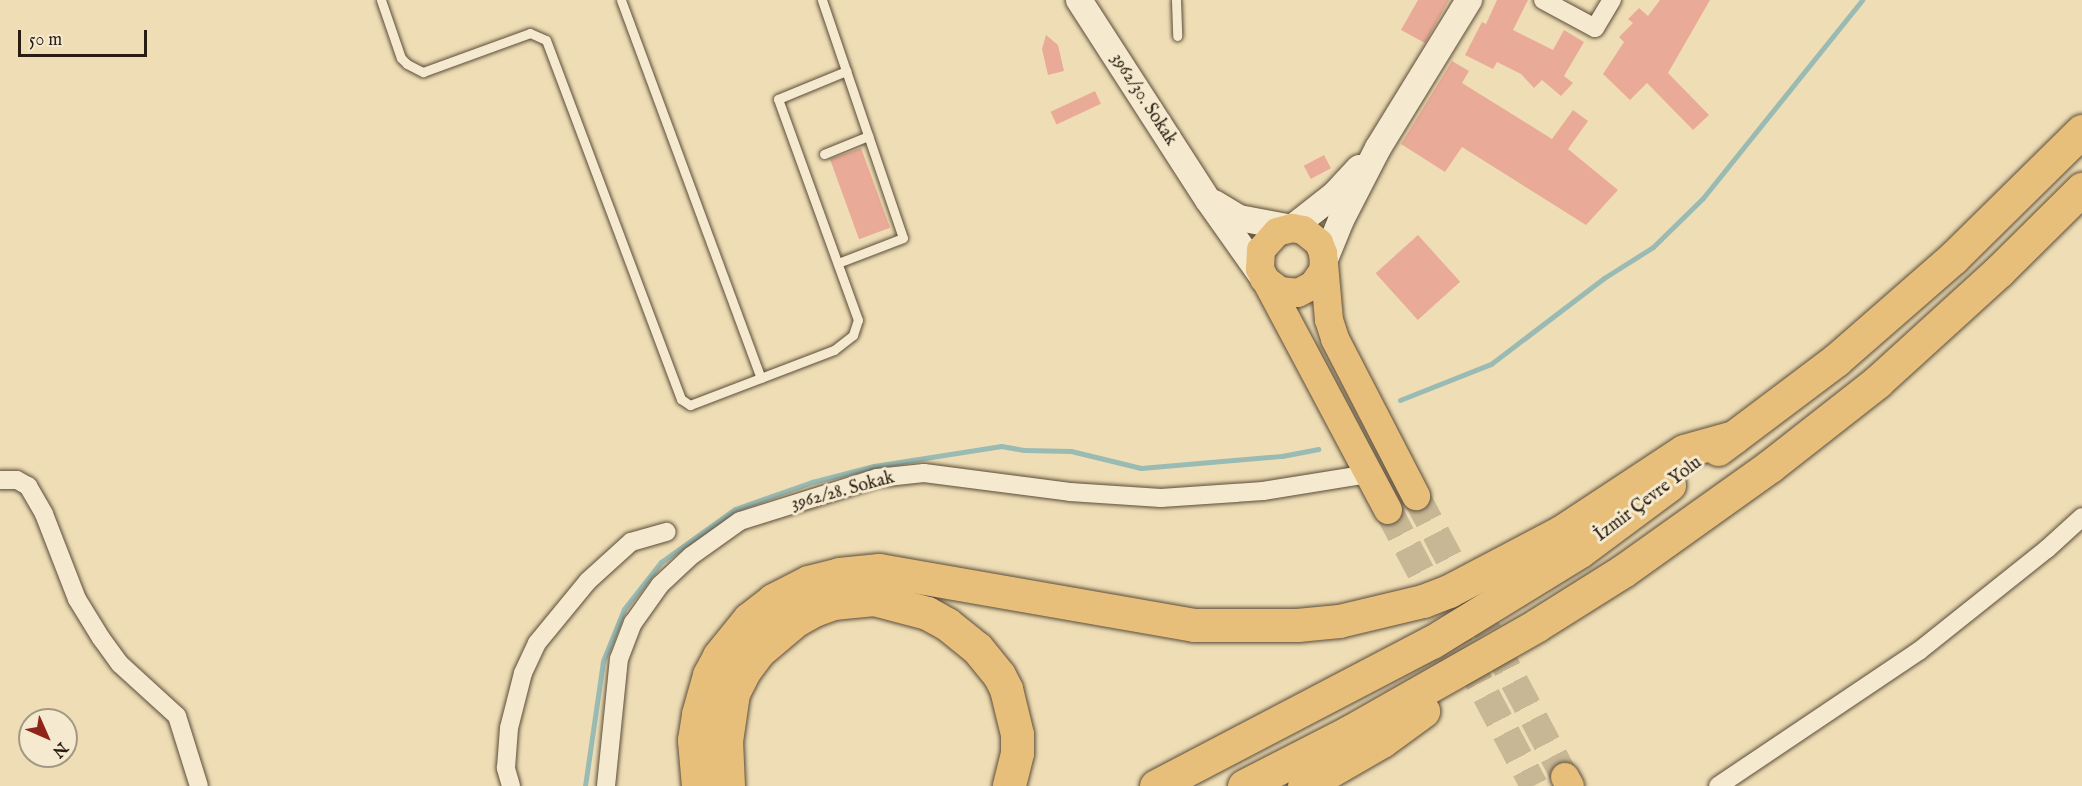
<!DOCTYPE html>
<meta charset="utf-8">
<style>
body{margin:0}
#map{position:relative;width:2082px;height:786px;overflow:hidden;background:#efdeb5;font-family:"IM FELL English",serif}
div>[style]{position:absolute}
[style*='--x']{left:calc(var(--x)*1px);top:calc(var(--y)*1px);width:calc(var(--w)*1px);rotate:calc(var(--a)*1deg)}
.stream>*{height:5px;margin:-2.5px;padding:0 2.5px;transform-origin:2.5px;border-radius:2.5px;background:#9abbb3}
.building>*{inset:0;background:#e9ab97;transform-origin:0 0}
.primary-tunnel>*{height:28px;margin-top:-14px;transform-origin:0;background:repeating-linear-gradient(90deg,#c7b794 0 28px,transparent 0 42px)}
.roads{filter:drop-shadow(0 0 2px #5a4c3a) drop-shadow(0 0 2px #5a4c3a)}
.lane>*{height:9px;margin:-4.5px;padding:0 4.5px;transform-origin:4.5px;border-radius:4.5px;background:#f5eacf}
.street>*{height:18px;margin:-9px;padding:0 9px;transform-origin:9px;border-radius:9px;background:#f5eacf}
.secondary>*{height:26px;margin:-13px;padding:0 13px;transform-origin:13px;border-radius:13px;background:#f5eacf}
.primary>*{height:28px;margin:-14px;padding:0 14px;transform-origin:14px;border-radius:14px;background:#e8bf7a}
.highway>*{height:33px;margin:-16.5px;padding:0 16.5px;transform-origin:16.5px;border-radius:16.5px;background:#e8bf7a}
span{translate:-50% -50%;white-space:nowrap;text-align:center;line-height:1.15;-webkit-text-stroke:6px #f5eacf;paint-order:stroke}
.street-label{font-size:18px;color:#291c11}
.north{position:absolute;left:18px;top:708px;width:60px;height:60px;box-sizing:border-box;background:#f5eacf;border:2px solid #a39883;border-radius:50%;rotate:135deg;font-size:16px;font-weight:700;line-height:24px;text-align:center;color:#291c11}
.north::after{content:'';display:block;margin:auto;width:21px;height:27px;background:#8f2418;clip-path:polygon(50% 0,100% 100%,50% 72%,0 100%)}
.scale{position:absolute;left:18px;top:30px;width:129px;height:27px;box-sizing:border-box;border:3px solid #291c11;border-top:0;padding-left:8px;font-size:18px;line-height:21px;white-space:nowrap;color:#291c11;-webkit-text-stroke:4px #f5eacf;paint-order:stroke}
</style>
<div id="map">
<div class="stream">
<i style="--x:1400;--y:400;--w:98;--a:-21.6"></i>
<i style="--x:1491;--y:364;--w:142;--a:-37.3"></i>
<i style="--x:1604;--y:278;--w:58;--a:-32.3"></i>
<i style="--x:1653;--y:247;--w:70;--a:-44.4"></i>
<i style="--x:1703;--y:198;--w:254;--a:-51.2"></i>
<i style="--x:585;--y:786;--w:126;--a:-81.8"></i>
<i style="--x:603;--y:661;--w:56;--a:-68"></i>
<i style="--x:624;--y:609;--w:60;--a:-51.8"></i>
<i style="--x:661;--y:562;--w:91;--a:-35.6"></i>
<i style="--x:735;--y:509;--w:82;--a:-19.3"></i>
<i style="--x:812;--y:482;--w:64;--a:-14.5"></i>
<i style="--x:874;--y:466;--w:129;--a:-8.9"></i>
<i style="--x:1001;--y:446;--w:23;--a:10"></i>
<i style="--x:1024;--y:450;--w:47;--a:1.2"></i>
<i style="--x:1071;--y:451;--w:72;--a:13.7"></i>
<i style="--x:1141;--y:468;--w:142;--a:-4.9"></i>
<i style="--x:1282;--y:456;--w:37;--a:-11"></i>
</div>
<div class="building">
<i style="clip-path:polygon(1418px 0,1449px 0,1425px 43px,1401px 30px)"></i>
<i style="clip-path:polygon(1497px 0,1528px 0,1513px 30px,1553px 50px,1564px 30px,1584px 42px,1564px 76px,1573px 83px,1561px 96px,1542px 80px,1534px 88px,1521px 74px,1497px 62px,1493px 69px,1465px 55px,1482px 22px,1486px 24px)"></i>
<i style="clip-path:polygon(1660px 0,1710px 0,1668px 73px,1709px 115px,1693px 130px,1647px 83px,1630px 100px,1603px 74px,1624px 42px,1619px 37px,1633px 23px,1628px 19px,1639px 8px,1648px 16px)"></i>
<i style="clip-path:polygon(1046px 35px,1058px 45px,1064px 71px,1048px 75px,1042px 49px)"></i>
<i style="clip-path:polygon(1452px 61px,1469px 71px,1462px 83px,1552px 139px,1573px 110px,1588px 121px,1568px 149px,1618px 190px,1586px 225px,1462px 147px,1445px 172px,1401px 144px)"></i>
<i style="left:1095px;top:91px;width:14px;height:49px;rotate:65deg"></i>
<i style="left:861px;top:148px;width:85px;height:33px;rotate:70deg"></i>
<i style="left:1324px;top:155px;width:15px;height:23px;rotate:62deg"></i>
<i style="left:1418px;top:235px;width:63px;height:57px;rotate:48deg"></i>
</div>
<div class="primary-tunnel">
<i style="--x:1416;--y:496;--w:318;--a:62.1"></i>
<i style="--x:1388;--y:510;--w:312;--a:62.1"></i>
</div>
<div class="roads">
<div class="lane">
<i style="--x:381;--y:0;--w:61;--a:71"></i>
<i style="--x:401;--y:58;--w:8;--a:45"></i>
<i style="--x:407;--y:64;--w:18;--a:27"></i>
<i style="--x:423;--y:72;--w:114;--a:-20"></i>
<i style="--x:530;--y:33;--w:17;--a:24"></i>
<i style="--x:546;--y:40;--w:384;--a:69.4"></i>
<i style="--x:681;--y:399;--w:11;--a:34"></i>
<i style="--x:690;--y:405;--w:154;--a:-20.9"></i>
<i style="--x:834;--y:350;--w:24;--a:-38"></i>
<i style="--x:853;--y:335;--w:16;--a:-72"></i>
<i style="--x:858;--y:320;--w:235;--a:-109.9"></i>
<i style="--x:778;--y:99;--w:74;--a:-22.4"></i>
<i style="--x:621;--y:0;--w:403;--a:69.7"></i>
<i style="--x:822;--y:0;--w:251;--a:71.2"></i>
<i style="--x:903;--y:238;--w:70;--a:159"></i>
<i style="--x:1176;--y:0;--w:36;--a:88"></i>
<i style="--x:824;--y:154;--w:48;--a:-22.2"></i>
</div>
<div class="street">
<i style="--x:1543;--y:0;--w:59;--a:28.3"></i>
<i style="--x:1595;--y:28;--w:33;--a:-59"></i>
<i style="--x:0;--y:480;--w:17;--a:0"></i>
<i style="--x:17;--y:480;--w:13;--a:29"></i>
<i style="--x:28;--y:486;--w:32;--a:60"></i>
<i style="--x:44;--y:514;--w:91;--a:68.8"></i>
<i style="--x:77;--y:599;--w:46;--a:58.4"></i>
<i style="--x:101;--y:638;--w:32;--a:54"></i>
<i style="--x:120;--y:664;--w:77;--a:42.4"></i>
<i style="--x:177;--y:716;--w:73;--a:72.6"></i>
<i style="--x:511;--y:786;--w:19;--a:-106"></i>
<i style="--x:506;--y:768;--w:40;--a:-85.7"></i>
<i style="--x:509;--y:728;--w:57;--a:-75.7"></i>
<i style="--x:523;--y:673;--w:33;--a:-65"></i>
<i style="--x:537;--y:643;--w:80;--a:-50.6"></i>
<i style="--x:588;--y:581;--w:58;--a:-42.2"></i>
<i style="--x:631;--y:542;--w:37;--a:-16"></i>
<i style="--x:606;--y:786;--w:128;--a:-84.2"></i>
<i style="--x:619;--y:659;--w:39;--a:-69"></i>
<i style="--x:633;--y:623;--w:47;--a:-54.6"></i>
<i style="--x:660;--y:585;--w:42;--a:-43.1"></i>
<i style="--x:691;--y:556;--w:60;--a:-35.5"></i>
<i style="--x:740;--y:521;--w:144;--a:-17.4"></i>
<i style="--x:877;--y:478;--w:47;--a:-6.1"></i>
<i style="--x:924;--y:473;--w:147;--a:7.4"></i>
<i style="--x:1070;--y:492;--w:91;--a:3.8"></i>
<i style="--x:1161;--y:498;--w:102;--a:-3.9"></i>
<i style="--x:1263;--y:491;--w:106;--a:-9.2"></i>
<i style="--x:1718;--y:786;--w:242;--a:-33.9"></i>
<i style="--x:1919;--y:651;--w:164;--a:-38.6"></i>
<i style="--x:2047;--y:549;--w:47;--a:-42.4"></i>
</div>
<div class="secondary">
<i style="--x:1079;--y:0;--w:238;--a:57.2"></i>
<i style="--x:1208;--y:200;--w:97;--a:54.7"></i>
<i style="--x:1214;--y:203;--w:29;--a:31"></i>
<i style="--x:1239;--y:218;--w:54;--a:10.7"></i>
<i style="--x:1292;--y:228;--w:53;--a:-38.2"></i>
<i style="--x:1334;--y:195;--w:37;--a:-47"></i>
<i style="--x:1324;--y:262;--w:45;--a:-68"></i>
<i style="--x:1341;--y:220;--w:81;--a:-62.8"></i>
<i style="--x:1378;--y:148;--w:174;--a:-58.4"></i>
</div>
<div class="primary">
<i style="--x:1264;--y:279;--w:20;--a:37"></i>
<i style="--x:1280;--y:291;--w:18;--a:6"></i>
<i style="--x:1298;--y:293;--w:17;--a:-28"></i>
<i style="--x:1313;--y:285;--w:17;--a:-54"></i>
<i style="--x:1323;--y:271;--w:9;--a:-84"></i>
<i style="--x:1388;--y:510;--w:273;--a:-118"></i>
<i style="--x:1260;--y:269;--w:19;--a:-87"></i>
<i style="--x:1261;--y:250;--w:24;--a:-48"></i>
<i style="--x:1277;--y:232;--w:16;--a:-15"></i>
<i style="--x:1292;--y:228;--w:11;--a:10"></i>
<i style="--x:1303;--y:230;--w:21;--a:39"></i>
<i style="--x:1319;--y:243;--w:11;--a:68"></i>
<i style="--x:1323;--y:253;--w:67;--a:84.9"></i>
<i style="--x:1329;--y:320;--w:20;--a:72"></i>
<i style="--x:1335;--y:339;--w:177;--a:62.7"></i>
<i style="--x:1565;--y:777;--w:10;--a:61"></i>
</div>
<div class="highway">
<i style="--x:1718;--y:449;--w:148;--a:-37"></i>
<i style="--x:1836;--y:360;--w:155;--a:-41.1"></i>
<i style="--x:1953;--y:258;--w:181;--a:-44.6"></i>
<i style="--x:698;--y:786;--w:46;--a:-95"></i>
<i style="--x:694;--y:740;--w:26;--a:-81"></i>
<i style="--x:698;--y:714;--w:41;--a:-74.2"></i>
<i style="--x:709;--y:675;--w:21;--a:-62"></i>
<i style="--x:719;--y:656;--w:48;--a:-51"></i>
<i style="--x:749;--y:619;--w:31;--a:-38"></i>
<i style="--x:773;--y:600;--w:39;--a:-27"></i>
<i style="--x:808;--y:582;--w:32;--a:-14"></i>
<i style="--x:839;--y:574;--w:40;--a:-5.7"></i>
<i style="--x:879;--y:570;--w:320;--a:9.9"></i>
<i style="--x:1194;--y:625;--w:103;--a:0"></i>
<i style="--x:1297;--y:625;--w:42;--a:-5.4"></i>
<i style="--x:1339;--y:621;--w:86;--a:-13.4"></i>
<i style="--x:1423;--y:601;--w:28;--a:-21"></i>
<i style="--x:1449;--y:591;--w:127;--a:-27.8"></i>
<i style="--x:1561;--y:532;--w:147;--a:-33.4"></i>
<i style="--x:1684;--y:451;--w:52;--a:-15.6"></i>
<i style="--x:728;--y:786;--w:45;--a:-92.5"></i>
<i style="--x:726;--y:741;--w:49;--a:-81.7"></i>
<i style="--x:733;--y:693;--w:25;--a:-63"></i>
<i style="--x:744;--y:671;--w:25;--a:-53"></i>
<i style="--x:759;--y:651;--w:48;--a:-40"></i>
<i style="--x:796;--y:620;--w:21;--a:-29"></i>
<i style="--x:814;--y:610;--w:20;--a:-20"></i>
<i style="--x:833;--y:603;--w:41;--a:-5.6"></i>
<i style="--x:874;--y:599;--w:55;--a:14.8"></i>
<i style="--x:927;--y:613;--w:23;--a:29"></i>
<i style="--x:947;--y:624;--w:38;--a:39"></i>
<i style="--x:977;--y:648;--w:35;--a:51"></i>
<i style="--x:999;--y:675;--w:16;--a:63"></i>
<i style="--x:1006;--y:689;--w:46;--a:76.3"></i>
<i style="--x:1017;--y:734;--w:19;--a:90"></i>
<i style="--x:1017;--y:753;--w:34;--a:104"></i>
<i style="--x:1156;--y:786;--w:311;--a:-27.6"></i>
<i style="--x:1432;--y:642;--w:174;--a:-31.6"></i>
<i style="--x:1580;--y:551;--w:111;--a:-36.6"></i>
<i style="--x:1244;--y:786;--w:118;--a:-27.2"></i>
<i style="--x:1349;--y:732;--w:216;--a:-29.6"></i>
<i style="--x:1537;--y:625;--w:102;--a:-32.1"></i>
<i style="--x:1623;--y:571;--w:181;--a:-35.5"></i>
<i style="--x:1770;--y:466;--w:136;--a:-38.1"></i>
<i style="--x:1877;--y:382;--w:165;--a:-42.3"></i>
<i style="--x:1999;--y:271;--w:117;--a:-44.7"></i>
<i style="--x:1304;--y:786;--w:90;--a:-30"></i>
<i style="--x:1382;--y:741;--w:51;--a:-36.2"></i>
</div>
</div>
<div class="street-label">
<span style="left:1143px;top:100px;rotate:57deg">3962/30. Sokak</span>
<span style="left:843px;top:492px;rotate:-15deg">3962/28. Sokak</span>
<span style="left:1649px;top:500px;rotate:-37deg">İzmir Çevre Yolu</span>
</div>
<div class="north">N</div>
<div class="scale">50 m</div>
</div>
